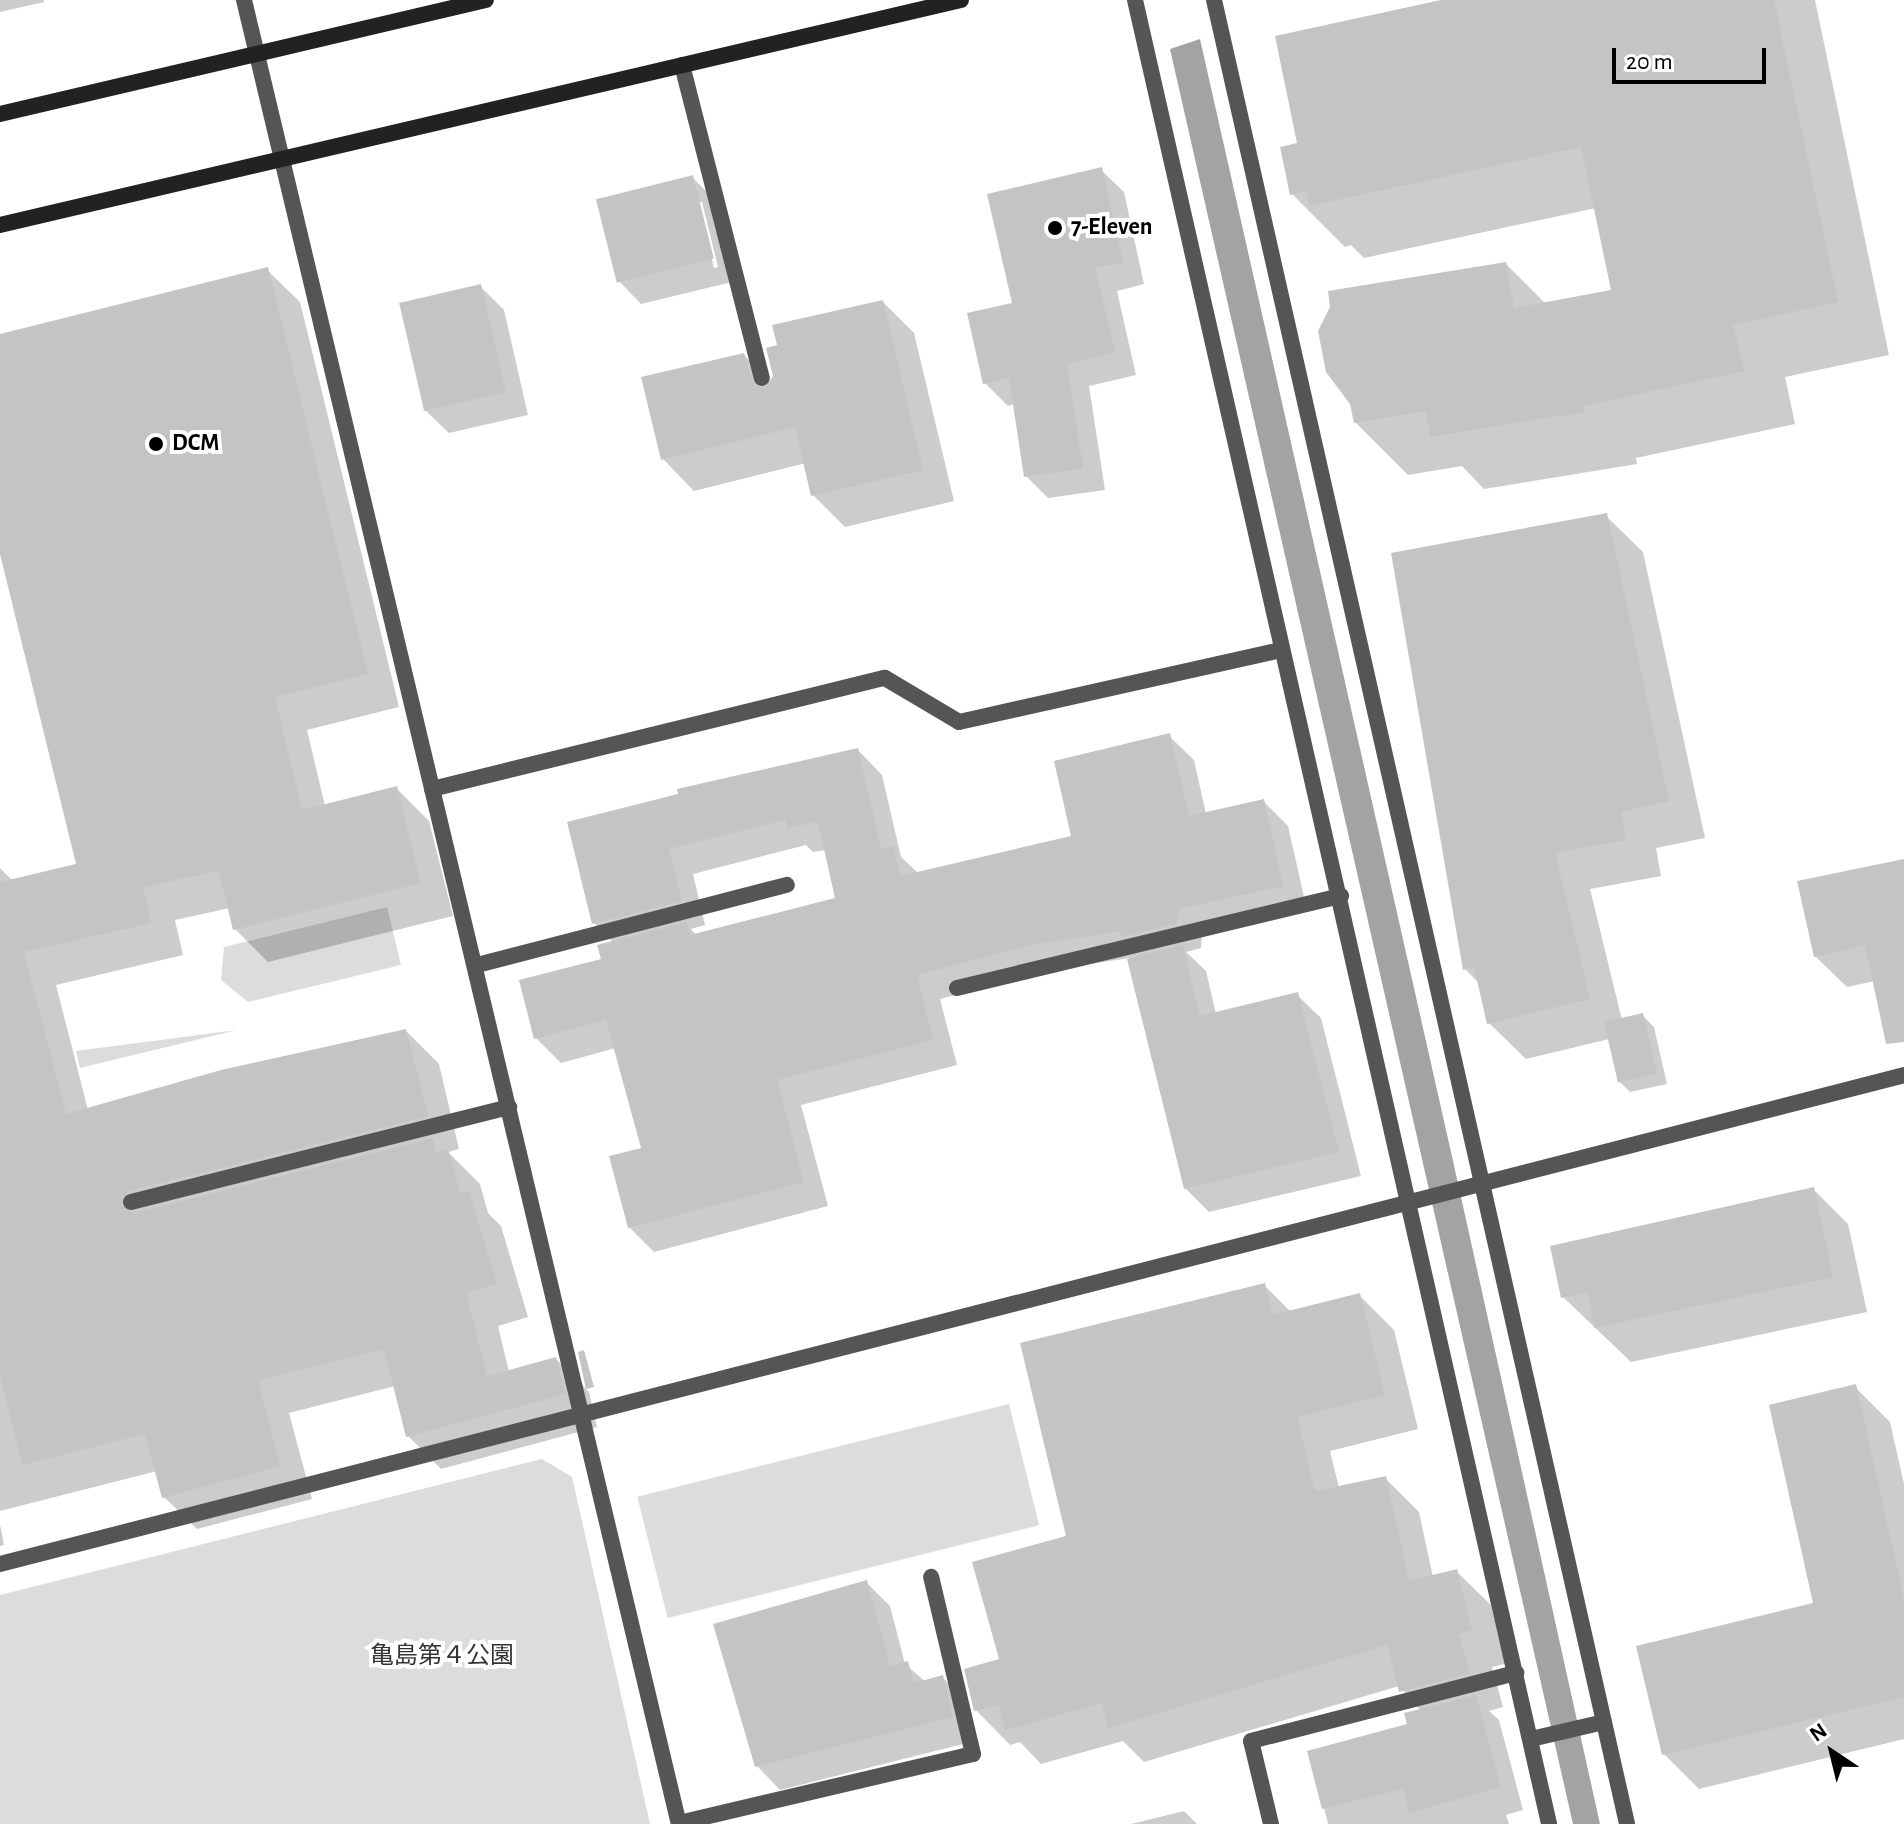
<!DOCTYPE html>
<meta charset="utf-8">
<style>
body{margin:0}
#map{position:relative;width:1904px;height:1824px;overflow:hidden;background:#fff;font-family:"Alegreya Sans","Noto Sans JP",sans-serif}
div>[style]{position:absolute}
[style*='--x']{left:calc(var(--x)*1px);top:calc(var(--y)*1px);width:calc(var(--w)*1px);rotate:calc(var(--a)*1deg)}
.green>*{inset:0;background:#dcdcdc;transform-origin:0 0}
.water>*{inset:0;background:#a3a3a3}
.shadow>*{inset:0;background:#0003}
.building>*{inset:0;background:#c4c4c4;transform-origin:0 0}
.lane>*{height:16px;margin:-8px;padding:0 8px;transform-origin:8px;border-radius:8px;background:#555}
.street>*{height:16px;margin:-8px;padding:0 8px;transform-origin:8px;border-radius:8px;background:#555}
.secondary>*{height:16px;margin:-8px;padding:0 8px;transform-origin:8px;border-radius:8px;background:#222}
.dots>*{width:22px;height:22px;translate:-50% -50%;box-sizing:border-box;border:4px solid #fff;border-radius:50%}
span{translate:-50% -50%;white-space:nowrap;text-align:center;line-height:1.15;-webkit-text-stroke:8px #fff;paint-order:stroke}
.poi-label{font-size:24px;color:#000;font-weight:700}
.left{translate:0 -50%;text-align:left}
.park-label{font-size:24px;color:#333}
.north{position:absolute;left:1792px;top:1712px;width:80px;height:80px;-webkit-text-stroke:6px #fff;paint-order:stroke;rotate:325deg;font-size:22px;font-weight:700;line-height:32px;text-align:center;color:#000}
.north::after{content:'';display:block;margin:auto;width:28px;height:36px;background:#000;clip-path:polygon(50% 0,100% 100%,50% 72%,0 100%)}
.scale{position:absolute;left:1612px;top:48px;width:154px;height:36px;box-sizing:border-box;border:4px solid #000;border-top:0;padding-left:10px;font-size:24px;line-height:28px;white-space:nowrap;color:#000;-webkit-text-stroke:6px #fff;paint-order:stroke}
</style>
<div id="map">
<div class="green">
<i style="clip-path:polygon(387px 907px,401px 965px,248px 1002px,221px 980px,224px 947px)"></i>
<i style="clip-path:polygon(237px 1030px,80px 1068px,76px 1051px)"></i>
<i style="left:1009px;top:1404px;width:125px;height:383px;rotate:76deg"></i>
<i style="clip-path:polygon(542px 1459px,572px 1477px,650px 1824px,0 1824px,0 1595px)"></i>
</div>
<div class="water">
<i style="clip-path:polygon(1200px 39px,1453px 1161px,1600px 1824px,1573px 1824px,1170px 49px)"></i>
</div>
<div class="shadow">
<i style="clip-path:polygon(0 0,44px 0,44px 2px,0 12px)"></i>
<i style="clip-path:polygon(1451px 0,1815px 0,1889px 355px,1785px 377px,1795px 424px,1636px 458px,1637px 464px,1484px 489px,1462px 466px,1408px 475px,1355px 422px,1506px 264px,1546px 304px,1613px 292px,1596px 208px,1364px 258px,1351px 245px,1345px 247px,1292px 194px,1300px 145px)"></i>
<i style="clip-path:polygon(1101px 170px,1124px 192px,1144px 284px,1117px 291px,1136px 375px,1089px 386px,1105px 490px,1048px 498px,1026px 476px,1015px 404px,1008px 406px,985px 383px,1014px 304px)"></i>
<i style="clip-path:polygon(evenodd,692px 177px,716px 201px,736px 281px,641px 304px,618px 280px,692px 177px,698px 202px,702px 202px,718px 267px,714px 268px,698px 202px)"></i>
<i style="clip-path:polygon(267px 270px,300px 302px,399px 707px,307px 730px,325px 806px,396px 788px,429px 821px,453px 916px,268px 962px,235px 929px,230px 908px,175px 920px,183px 955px,56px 985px,88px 1110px,406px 1031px,439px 1064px,459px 1149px,448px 1152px,480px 1184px,488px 1213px,501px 1226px,528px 1317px,498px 1326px,509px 1372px,556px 1359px,589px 1392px,597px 1427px,441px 1469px,408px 1436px,395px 1386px,289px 1413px,312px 1499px,197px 1529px,164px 1497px,157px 1471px,0 1511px,0 868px,13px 881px,79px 866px,0 545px,0 336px)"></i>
<i style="clip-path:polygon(480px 286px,504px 310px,528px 415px,449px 433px,425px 410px)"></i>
<i style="clip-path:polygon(883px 302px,914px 333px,954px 501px,845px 527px,813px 495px,806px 463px,694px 491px,663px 459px,744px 355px,771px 383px)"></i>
<i style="clip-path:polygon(1606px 516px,1643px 552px,1705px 838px,1656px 848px,1661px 876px,1590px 889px,1622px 1020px,1643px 1016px,1654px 1027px,1667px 1084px,1630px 1092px,1619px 1081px,1609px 1039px,1526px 1059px,1489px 1023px,1480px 984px,1465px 969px)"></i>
<i style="clip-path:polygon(evenodd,1169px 736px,1194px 760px,1206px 814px,1263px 801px,1288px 826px,1307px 910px,1202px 934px,1201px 948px,1186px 952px,1206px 971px,1216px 1014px,1297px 995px,1321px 1018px,1361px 1176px,1209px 1212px,1185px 1188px,1129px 958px,1051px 970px,940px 999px,957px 1065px,801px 1105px,828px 1206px,654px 1252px,629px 1227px,643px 1149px,616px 1048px,561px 1063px,536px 1038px,614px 943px,594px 923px,569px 823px,858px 750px,882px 775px,901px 857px,918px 873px,1073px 837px,1169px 736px,806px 845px,813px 852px,826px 850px,837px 900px,697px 936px,691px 929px,705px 925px,693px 874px,806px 845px)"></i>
<i style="clip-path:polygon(1904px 860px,1904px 1021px,1875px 981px,1847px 987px,1815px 956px)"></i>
<i style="clip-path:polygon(1813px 1189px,1848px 1224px,1867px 1312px,1631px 1362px,1563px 1297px)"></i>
<i style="clip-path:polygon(1264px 1285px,1291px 1312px,1359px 1295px,1394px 1330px,1418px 1429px,1330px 1451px,1339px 1488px,1385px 1478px,1419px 1512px,1433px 1577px,1456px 1571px,1491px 1605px,1505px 1664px,1492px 1667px,1503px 1707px,1489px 1711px,1499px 1720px,1523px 1810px,1506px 1815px,1509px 1824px,1328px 1824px,1310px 1752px,1409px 1726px,1421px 1711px,1399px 1686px,1144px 1762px,1123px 1741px,1041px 1764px,1020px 1742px,1010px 1745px,976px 1710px,1068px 1537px)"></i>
<i style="clip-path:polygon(1855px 1387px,1890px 1422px,1904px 1484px,1904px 1739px,1699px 1789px,1664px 1754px,1816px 1605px)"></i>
<i style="clip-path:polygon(0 1524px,4px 1545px,0 1546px)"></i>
<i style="clip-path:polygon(866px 1582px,890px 1606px,905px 1664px,926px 1682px,942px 1677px,966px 1701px,975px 1741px,780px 1790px,757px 1766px)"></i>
<i style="clip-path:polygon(1184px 1811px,1197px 1824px,1131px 1824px)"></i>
</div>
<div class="building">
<i style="clip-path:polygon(1441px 0,1774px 0,1838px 302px,1733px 325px,1744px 371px,1584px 406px,1585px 412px,1430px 437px,1426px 411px,1354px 423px,1350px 404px,1326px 372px,1318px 331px,1330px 307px,1328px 291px,1506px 262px,1514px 308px,1611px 290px,1581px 147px,1309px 206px,1307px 191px,1290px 195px,1280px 147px,1297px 143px,1275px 36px)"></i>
<i style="clip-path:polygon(1102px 167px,1123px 262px,1095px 268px,1115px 352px,1067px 364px,1083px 468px,1024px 477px,1009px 378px,983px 384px,967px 313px,1012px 303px,987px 194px)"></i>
<i style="left:693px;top:175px;width:86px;height:100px;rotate:76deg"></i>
<i style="clip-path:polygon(268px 267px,368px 674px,275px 697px,302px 810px,397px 786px,421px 883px,233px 930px,219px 871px,143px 887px,151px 923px,24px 952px,66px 1114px,221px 1070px,406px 1029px,428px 1116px,128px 1191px,121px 1205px,134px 1213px,433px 1138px,436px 1152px,448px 1149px,460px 1193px,469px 1191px,497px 1284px,466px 1293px,487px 1376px,556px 1357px,565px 1394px,406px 1437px,384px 1349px,258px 1380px,280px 1466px,162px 1498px,145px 1434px,22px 1465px,0 1374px,0 882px,76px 864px,0 554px,0 334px)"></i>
<i style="left:481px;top:284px;width:111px;height:84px;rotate:77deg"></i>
<i style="clip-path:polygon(883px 300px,923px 470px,811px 496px,795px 427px,661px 460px,641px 377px,744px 353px,754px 385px,765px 388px,773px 376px,766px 348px,777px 345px,772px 325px)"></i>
<i style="clip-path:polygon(1607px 513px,1669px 801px,1621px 812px,1626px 840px,1555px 853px,1590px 999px,1487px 1024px,1474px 967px,1463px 970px,1391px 553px)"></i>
<i style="clip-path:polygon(1170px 733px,1189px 816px,1264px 799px,1283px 886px,1178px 909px,1177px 924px,1121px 937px,1120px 931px,1026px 946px,917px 975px,933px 1040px,777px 1080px,804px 1182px,628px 1228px,609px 1156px,641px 1148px,606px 1020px,534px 1039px,519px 980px,601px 959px,597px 945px,687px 922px,690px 935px,835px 898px,818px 822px,787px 828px,785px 820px,669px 849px,682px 901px,592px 924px,567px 822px,678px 794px,677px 789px,858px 748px,881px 849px,893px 846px,900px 876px,1071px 836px,1054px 761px)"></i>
<i style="clip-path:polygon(1904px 859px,1904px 1042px,1886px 1044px,1865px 945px,1814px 957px,1797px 881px)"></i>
<i style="clip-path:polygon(1183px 945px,1200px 1016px,1298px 992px,1339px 1152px,1184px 1189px,1127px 959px)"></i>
<i style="left:1643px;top:1013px;width:62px;height:40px;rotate:77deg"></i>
<i style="clip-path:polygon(1814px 1187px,1833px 1277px,1594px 1328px,1588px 1292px,1561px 1298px,1550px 1246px)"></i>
<i style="clip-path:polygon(1265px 1283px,1272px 1315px,1360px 1293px,1385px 1395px,1297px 1417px,1315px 1491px,1386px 1476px,1409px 1581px,1457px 1569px,1472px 1630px,1459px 1634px,1470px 1673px,1399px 1692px,1387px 1645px,1108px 1728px,1102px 1703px,1005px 1730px,999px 1705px,974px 1711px,964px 1669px,999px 1659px,972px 1562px,1066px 1536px,1020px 1343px)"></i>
<i style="clip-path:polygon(584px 1350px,594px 1387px,586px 1389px,578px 1352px)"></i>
<i style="clip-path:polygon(1856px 1384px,1904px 1599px,1904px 1697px,1662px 1755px,1636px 1646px,1813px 1603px,1769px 1405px)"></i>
<i style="clip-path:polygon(867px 1580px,890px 1666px,908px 1661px,914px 1683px,943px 1675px,953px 1717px,755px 1767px,713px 1624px)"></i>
<i style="clip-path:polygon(1476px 1695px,1501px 1787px,1409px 1813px,1403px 1789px,1322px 1809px,1307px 1751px,1407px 1724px,1404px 1713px)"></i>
</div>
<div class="lane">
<i style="--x:432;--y:789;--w:466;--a:-13.8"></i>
<i style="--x:885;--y:678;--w:86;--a:30.7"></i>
<i style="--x:959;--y:722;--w:331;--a:-12.6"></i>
</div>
<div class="street">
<i style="--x:244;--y:0;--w:1875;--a:76.59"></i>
<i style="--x:1135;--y:0;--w:1870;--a:77.21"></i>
<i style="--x:1214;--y:0;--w:1870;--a:77.24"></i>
<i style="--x:682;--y:65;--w:323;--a:75.7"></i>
<i style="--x:477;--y:965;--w:320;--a:-14.5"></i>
<i style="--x:957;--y:988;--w:395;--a:-13.5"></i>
<i style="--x:131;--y:1202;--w:390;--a:-14.1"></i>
<i style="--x:0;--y:1564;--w:1966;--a:-14.4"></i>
<i style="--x:1531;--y:1739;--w:75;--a:-13.1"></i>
<i style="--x:679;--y:1823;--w:302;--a:-13.2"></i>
<i style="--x:973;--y:1754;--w:182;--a:-103.3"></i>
<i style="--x:1271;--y:1824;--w:85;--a:-103.5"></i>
<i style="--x:1251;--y:1741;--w:274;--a:-14.4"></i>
</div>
<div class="secondary">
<i style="--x:0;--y:114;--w:499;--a:-13.2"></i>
<i style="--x:0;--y:225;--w:987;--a:-13.18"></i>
</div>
<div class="dots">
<i style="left:1055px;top:228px;background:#000"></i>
<i style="left:156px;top:444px;background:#000"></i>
</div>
<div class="poi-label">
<span class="left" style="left:1071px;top:228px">7-Eleven</span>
<span class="left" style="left:172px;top:444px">DCM</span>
</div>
<div class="park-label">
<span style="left:442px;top:1657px">亀島第４公園</span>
</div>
<div class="north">N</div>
<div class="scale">20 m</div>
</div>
